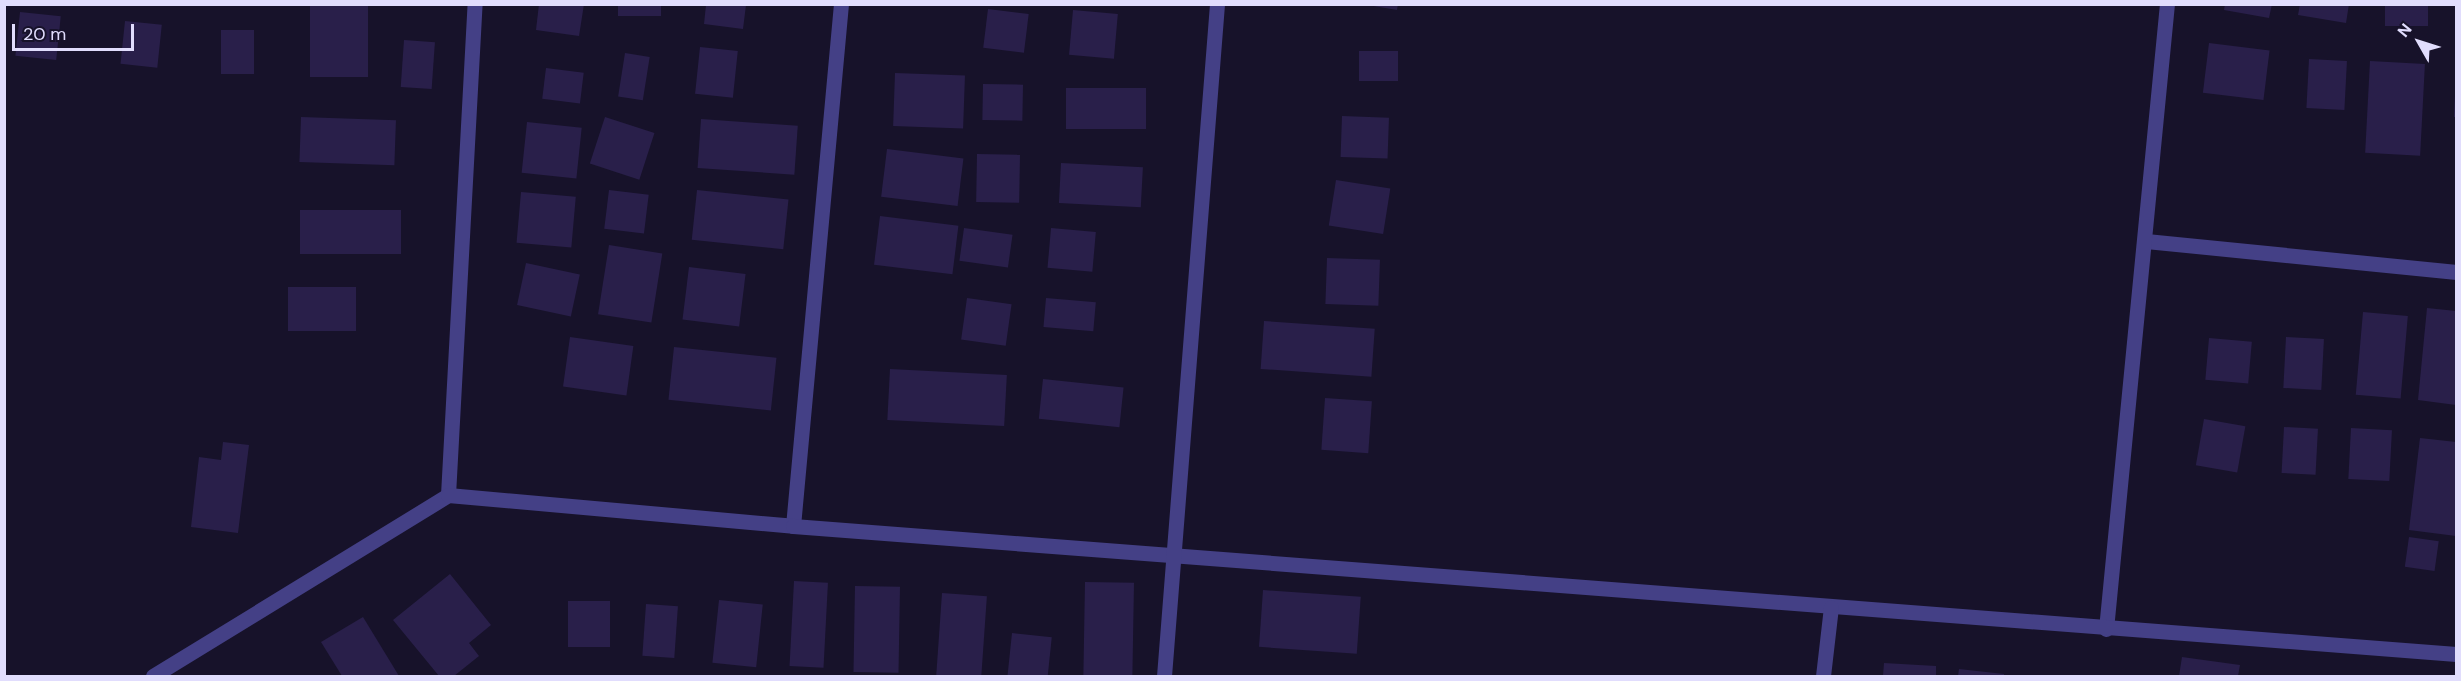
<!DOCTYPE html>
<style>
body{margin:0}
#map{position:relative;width:2461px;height:681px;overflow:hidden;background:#17122a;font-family:"DM Sans",sans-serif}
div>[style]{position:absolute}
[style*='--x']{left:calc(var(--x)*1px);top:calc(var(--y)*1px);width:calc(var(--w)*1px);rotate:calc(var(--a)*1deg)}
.building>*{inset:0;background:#291f4a;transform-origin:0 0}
.minor>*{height:15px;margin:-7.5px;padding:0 7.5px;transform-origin:7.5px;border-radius:7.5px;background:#444086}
span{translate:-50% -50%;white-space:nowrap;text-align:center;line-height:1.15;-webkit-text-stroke:4.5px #17122a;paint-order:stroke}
.frame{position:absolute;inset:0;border:6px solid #e1ddfd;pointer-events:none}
.north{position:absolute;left:2389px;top:12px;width:60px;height:60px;-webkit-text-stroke:4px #17122a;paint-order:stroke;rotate:309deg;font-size:16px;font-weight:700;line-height:24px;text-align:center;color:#e1ddfd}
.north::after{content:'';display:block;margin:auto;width:21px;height:27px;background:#e1ddfd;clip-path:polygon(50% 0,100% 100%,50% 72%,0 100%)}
.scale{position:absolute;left:12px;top:24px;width:122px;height:27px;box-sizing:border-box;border:3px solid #e1ddfd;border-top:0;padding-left:8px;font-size:18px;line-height:21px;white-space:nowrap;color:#e1ddfd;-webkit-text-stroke:4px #17122a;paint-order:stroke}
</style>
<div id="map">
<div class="building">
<i style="left:310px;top:4px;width:58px;height:73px"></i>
<i style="clip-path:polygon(539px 4px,584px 4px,579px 36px,536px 30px)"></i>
<i style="left:618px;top:4px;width:43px;height:12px"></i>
<i style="clip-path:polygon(1362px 4px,1398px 4px,1397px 10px)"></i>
<i style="clip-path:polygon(2225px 4px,2272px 4px,2269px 18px,2224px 10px)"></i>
<i style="clip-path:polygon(2300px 4px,2349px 4px,2346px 23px,2298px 15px)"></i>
<i style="left:2385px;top:4px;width:43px;height:22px"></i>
<i style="clip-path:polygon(706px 5px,746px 5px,743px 29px,704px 24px)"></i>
<i style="left:988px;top:9px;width:41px;height:39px;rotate:7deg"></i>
<i style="left:1073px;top:10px;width:45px;height:45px;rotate:5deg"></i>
<i style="left:20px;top:12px;width:41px;height:44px;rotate:6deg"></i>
<i style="left:125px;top:21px;width:37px;height:43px;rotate:6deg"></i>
<i style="left:221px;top:30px;width:33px;height:44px"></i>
<i style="left:404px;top:40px;width:31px;height:47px;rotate:4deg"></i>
<i style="left:2209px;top:43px;width:61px;height:50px;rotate:7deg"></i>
<i style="left:700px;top:47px;width:38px;height:47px;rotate:6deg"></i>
<i style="left:1359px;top:51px;width:39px;height:30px"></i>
<i style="left:625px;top:53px;width:25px;height:44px;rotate:9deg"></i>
<i style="left:2309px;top:59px;width:38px;height:49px;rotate:3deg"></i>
<i style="left:2370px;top:61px;width:55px;height:92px;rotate:3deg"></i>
<i style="left:546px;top:68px;width:38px;height:31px;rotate:7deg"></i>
<i style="left:895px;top:73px;width:70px;height:53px;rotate:2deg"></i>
<i style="left:983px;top:84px;width:40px;height:36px;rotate:1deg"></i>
<i style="left:1066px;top:88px;width:80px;height:41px"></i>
<i style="clip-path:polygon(2455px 95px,2456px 95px,2456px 117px,2454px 117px)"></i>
<i style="left:1342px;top:116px;width:47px;height:41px;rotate:2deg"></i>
<i style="left:301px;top:117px;width:95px;height:45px;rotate:2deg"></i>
<i style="left:605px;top:117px;width:52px;height:49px;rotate:18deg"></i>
<i style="left:701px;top:119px;width:97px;height:49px;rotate:4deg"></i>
<i style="left:527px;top:122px;width:55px;height:51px;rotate:6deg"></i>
<i style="left:887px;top:149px;width:77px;height:48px;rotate:7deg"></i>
<i style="left:977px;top:154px;width:43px;height:48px;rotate:1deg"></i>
<i style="left:1061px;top:163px;width:82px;height:40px;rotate:3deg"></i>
<i style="left:1336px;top:180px;width:55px;height:46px;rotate:9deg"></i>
<i style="left:609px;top:190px;width:40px;height:39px;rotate:7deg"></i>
<i style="left:697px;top:190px;width:92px;height:50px;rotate:6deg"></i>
<i style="left:521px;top:192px;width:55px;height:51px;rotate:5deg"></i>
<i style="left:401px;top:210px;width:44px;height:101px;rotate:90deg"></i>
<i style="left:880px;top:216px;width:79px;height:49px;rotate:7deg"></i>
<i style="left:964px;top:228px;width:49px;height:33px;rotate:8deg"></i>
<i style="left:1051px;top:228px;width:45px;height:40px;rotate:5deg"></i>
<i style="left:609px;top:245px;width:54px;height:70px;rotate:9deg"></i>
<i style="left:1327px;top:258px;width:53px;height:46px;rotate:2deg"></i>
<i style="left:526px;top:263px;width:55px;height:43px;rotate:12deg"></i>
<i style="left:689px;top:267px;width:57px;height:53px;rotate:7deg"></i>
<i style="left:288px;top:287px;width:68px;height:44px"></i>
<i style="left:967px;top:298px;width:45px;height:42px;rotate:8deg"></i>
<i style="left:1046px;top:298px;width:50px;height:29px;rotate:5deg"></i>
<i style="clip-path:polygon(2427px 308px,2456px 311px,2456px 405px,2418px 400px)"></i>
<i style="left:2363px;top:312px;width:45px;height:83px;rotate:5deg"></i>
<i style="left:1264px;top:321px;width:111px;height:48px;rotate:4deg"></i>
<i style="left:570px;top:337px;width:64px;height:50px;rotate:8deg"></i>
<i style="left:2286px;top:337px;width:38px;height:51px;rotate:3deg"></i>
<i style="left:2209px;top:338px;width:43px;height:42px;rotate:5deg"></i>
<i style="left:674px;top:347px;width:103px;height:53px;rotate:6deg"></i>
<i style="left:890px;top:369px;width:117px;height:51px;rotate:3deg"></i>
<i style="left:1043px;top:379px;width:81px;height:40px;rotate:6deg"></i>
<i style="left:1325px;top:398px;width:47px;height:52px;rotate:4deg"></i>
<i style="left:2204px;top:419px;width:42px;height:47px;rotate:10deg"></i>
<i style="left:2284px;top:427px;width:34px;height:46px;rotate:3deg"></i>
<i style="left:2351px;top:428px;width:41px;height:51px;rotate:3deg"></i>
<i style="clip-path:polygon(2420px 438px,2456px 442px,2456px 536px,2409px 530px)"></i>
<i style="clip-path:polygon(223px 442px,249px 445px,238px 533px,191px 527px,199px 457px,221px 460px)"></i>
<i style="left:2409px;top:537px;width:30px;height:30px;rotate:8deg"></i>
<i style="clip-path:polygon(450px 574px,491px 625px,469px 643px,479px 656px,454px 676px,439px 676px,393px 620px)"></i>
<i style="left:794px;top:581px;width:34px;height:85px;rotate:3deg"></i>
<i style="left:1085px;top:582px;width:49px;height:94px;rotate:1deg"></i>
<i style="left:855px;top:586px;width:45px;height:86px;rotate:1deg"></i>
<i style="left:1263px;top:590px;width:98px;height:57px;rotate:4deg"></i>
<i style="left:942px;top:593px;width:45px;height:83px;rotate:4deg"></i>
<i style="left:719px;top:600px;width:44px;height:63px;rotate:6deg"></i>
<i style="left:568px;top:601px;width:42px;height:46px"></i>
<i style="left:646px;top:604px;width:32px;height:52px;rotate:4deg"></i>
<i style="clip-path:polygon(363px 617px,399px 676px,342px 676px,321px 642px)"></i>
<i style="left:1012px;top:633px;width:40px;height:43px;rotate:6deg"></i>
<i style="clip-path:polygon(2182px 657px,2240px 665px,2238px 676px,2179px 676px)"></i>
<i style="clip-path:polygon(1884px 663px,1936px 666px,1936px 676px,1883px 676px)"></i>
<i style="clip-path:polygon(1959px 669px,2004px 674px,2004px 676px,1958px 676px)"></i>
</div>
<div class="minor">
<i style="--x:2146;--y:241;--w:312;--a:5.7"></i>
<i style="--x:448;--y:495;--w:492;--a:-86.9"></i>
<i style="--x:793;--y:526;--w:524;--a:-84.75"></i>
<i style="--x:2106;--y:629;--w:628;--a:-84.43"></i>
<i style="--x:153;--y:676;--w:346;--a:-31.5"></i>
<i style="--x:448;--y:495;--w:346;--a:5.1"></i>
<i style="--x:793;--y:526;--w:1668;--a:4.4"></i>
<i style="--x:1164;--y:676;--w:674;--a:-85.49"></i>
<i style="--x:1823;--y:676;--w:69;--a:-83.4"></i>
</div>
<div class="frame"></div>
<div class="north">N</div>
<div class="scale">20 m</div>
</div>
